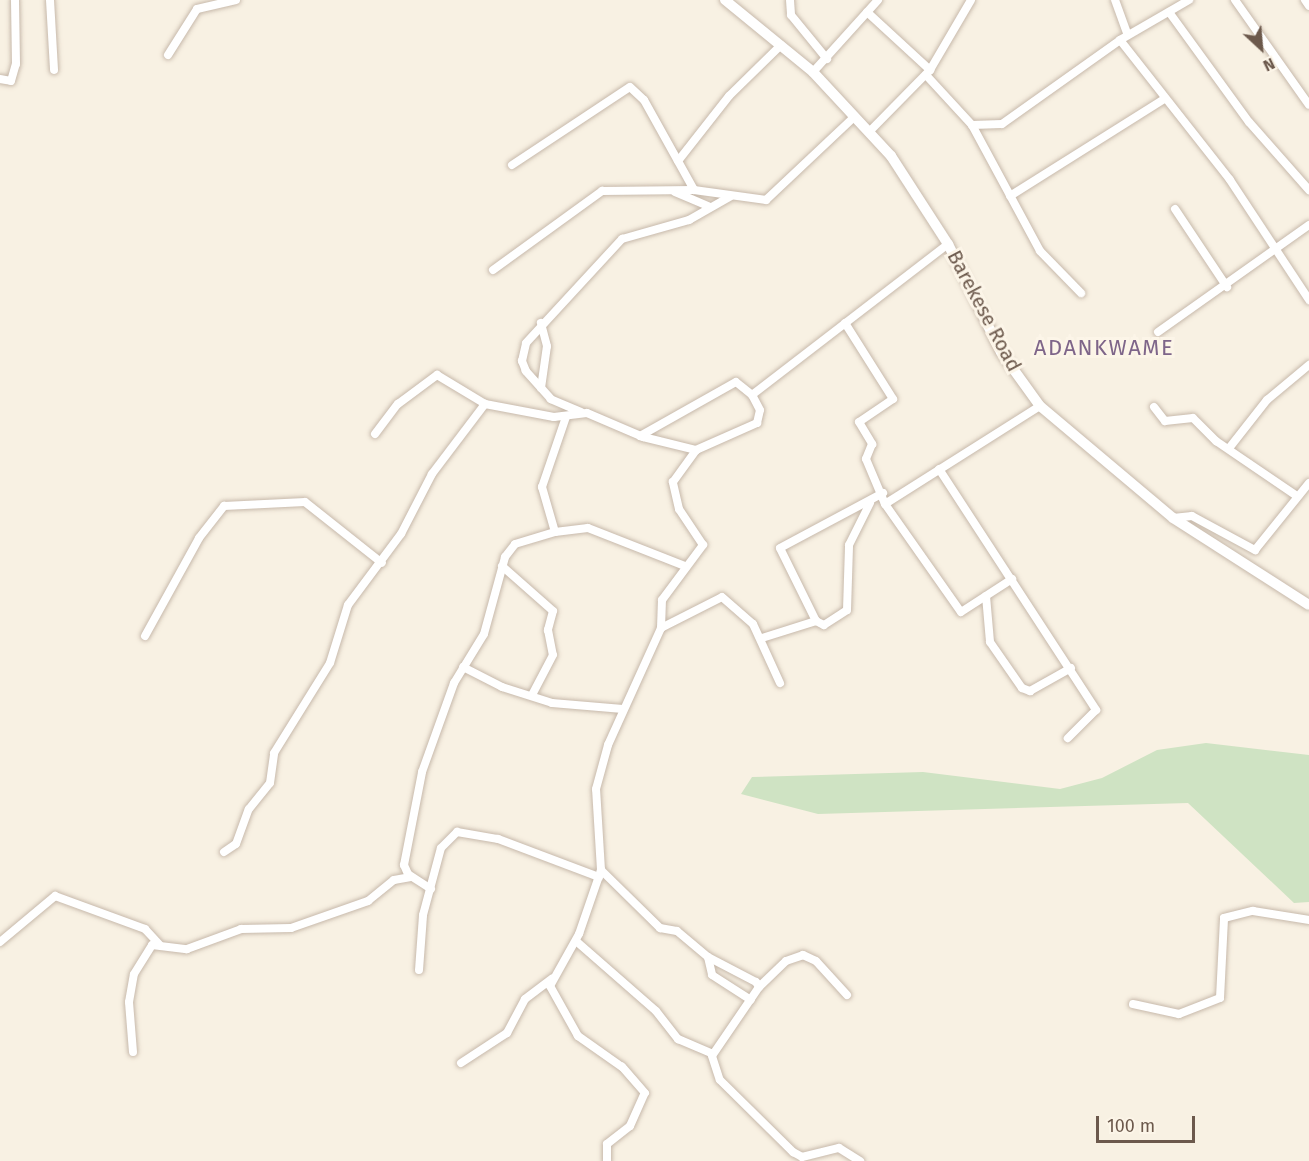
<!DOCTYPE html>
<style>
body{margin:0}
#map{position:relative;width:1309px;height:1161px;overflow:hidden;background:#f8f1e3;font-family:"Fira Sans",sans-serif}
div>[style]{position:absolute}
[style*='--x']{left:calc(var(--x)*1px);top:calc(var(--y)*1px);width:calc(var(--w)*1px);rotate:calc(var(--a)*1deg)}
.green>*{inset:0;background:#cfe3c3}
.roads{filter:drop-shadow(0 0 2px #c7b9ab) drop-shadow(0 0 2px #c7b9ab)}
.minor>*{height:8px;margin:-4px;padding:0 4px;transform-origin:4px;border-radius:4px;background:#fff}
.secondary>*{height:10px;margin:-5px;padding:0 5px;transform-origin:5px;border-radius:5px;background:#fff}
span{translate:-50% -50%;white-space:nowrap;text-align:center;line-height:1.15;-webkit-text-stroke:6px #fcf5e8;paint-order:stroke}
.street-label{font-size:20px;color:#6c594c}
.quarter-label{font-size:22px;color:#7e6589;letter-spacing:1.5px}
.north{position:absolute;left:1231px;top:18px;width:60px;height:60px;-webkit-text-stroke:4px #fcf5e8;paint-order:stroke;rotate:154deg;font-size:16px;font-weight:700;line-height:24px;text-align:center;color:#6c594c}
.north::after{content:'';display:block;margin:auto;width:21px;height:27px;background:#6c594c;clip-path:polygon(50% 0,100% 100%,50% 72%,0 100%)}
.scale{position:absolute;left:1096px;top:1116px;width:99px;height:27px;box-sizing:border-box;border:3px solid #6c594c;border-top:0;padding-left:8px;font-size:18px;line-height:21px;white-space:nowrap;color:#6c594c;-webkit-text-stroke:4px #fcf5e8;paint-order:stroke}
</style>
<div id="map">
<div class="green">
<i style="clip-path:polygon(1206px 743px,1309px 755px,1309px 902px,1294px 903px,1188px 803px,818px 814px,741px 794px,752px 777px,923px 772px,1060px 789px,1102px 778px,1157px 750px)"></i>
</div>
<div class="roads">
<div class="minor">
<i style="--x:50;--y:0;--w:70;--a:86.7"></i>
<i style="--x:790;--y:0;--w:15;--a:86"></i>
<i style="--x:791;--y:15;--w:57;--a:50.7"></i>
<i style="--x:1115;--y:0;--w:37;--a:70"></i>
<i style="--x:1235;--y:0;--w:128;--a:54.8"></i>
<i style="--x:1305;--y:0;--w:7;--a:56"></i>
<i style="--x:867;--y:12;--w:86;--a:42.6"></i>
<i style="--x:1169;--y:12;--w:136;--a:54"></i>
<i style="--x:1249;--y:122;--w:91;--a:48.6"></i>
<i style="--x:1120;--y:40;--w:178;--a:51.8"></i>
<i style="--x:1230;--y:180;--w:144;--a:56.6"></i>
<i style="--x:168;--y:55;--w:54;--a:-57.8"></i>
<i style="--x:197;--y:9;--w:40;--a:-13"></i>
<i style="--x:813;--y:72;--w:97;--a:-47.9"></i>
<i style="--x:926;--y:75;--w:68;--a:47.4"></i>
<i style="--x:972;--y:125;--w:143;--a:61.6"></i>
<i style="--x:1040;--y:251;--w:59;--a:45.7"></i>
<i style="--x:0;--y:79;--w:11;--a:10"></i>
<i style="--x:11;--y:81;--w:18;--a:-74"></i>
<i style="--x:16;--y:64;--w:64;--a:-90.9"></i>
<i style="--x:972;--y:125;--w:30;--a:-2"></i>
<i style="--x:1002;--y:124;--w:145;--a:-35.4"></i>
<i style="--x:1120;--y:40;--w:80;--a:-30.1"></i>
<i style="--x:869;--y:132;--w:87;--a:-45.5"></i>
<i style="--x:930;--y:70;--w:81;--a:-59.6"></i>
<i style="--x:678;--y:161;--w:83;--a:-51.9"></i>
<i style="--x:729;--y:96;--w:73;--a:-44.4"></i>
<i style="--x:512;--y:165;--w:141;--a:-33.5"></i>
<i style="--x:630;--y:87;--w:19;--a:43"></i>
<i style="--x:644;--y:100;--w:103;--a:60.9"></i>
<i style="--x:675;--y:192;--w:38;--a:23"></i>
<i style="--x:1010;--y:196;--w:182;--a:-32.2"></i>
<i style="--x:1175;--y:209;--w:94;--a:56.3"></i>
<i style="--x:493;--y:270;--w:135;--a:-35.9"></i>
<i style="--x:602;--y:191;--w:92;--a:-0.6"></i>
<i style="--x:694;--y:190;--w:73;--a:7.9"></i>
<i style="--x:766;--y:200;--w:122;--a:-43.3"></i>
<i style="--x:845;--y:323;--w:90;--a:57.7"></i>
<i style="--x:893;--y:399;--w:41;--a:145.9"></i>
<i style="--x:859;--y:422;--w:26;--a:59"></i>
<i style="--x:872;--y:444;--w:16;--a:112"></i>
<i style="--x:866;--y:459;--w:49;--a:67.1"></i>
<i style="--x:885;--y:504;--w:132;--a:54.9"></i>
<i style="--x:961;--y:612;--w:61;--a:-32.9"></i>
<i style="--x:1158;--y:332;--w:185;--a:-35.3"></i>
<i style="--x:541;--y:388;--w:42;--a:-81.9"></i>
<i style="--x:547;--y:346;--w:24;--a:-105"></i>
<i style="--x:1154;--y:407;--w:18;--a:52"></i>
<i style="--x:1165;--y:421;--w:28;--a:-6"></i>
<i style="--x:1193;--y:418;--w:33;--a:45"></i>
<i style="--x:1216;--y:441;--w:98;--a:34.2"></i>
<i style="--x:581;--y:412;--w:33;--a:-157"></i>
<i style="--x:551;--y:399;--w:38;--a:-132"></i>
<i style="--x:526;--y:371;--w:11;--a:-112"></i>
<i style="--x:522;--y:361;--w:18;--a:-77"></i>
<i style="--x:526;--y:343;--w:142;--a:-47.3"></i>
<i style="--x:622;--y:239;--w:70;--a:-15.8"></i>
<i style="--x:689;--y:220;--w:48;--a:-29.7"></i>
<i style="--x:375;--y:434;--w:38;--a:-53"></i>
<i style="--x:398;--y:404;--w:49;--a:-36.6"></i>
<i style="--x:437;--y:375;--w:56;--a:31.1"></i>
<i style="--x:485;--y:404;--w:70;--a:10.7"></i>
<i style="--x:554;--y:417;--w:33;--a:-7"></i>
<i style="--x:587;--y:413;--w:61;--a:23.2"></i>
<i style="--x:643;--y:437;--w:55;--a:13.8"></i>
<i style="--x:640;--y:436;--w:110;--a:-29.4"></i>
<i style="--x:736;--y:382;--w:21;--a:39"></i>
<i style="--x:1230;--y:447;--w:60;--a:-51.8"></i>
<i style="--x:1267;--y:400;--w:55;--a:-39.8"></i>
<i style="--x:939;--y:469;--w:288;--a:56.9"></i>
<i style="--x:1096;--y:710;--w:40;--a:135"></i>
<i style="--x:885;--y:504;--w:183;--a:-32.3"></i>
<i style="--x:1173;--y:518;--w:19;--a:-6"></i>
<i style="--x:1192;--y:516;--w:72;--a:28.4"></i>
<i style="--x:1255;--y:550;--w:86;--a:-51.1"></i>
<i style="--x:555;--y:532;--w:33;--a:-7"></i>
<i style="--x:588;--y:528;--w:104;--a:21.4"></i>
<i style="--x:502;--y:566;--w:68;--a:41.4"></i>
<i style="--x:553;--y:611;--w:20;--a:105"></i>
<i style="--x:548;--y:630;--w:25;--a:79"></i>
<i style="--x:553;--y:655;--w:45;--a:117.7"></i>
<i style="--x:986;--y:596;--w:46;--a:85"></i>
<i style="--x:990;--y:642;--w:56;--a:55.2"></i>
<i style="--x:1022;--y:688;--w:9;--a:21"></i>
<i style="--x:1030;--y:691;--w:47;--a:-29.3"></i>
<i style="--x:816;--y:621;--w:81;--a:-116.3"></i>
<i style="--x:780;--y:548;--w:117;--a:-28.1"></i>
<i style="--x:816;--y:621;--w:9;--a:27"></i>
<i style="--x:824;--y:625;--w:27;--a:-33"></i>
<i style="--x:847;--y:610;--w:65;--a:-88.2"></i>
<i style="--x:849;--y:545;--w:47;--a:-63.4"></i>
<i style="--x:661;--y:628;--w:68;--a:-26.9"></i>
<i style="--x:722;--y:597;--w:41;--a:41.1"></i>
<i style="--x:753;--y:624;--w:65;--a:65.4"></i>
<i style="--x:145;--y:636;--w:112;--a:-61.1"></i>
<i style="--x:199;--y:538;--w:41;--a:-52"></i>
<i style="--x:224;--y:506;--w:81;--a:-2.8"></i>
<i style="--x:305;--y:502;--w:98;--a:38.4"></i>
<i style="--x:762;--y:638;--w:57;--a:-17.5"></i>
<i style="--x:463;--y:667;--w:44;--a:27.1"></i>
<i style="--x:502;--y:687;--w:52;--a:17.7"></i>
<i style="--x:552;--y:703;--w:71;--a:4.8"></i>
<i style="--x:224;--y:852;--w:14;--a:-34"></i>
<i style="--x:236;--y:844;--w:37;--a:-70"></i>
<i style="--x:249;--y:809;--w:33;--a:-51"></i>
<i style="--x:270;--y:783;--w:30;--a:-82"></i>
<i style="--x:274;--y:753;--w:106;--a:-58.1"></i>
<i style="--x:330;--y:663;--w:61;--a:-72.8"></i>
<i style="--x:348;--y:605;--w:89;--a:-53.3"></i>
<i style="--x:401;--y:534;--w:68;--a:-62.7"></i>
<i style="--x:432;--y:474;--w:88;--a:-52.9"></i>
<i style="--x:601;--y:870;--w:83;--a:44.5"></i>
<i style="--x:660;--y:928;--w:17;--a:10"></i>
<i style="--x:677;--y:931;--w:40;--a:40"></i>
<i style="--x:708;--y:957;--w:54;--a:27.5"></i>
<i style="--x:756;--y:982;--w:6;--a:59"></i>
<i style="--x:759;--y:987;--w:83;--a:124.3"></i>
<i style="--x:431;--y:889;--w:27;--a:-147"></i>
<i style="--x:408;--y:874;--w:10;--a:-114"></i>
<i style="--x:404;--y:865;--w:95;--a:-79"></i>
<i style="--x:422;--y:772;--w:95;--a:-70.2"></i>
<i style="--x:454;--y:683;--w:57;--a:-58.5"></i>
<i style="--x:484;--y:634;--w:80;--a:-74.7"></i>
<i style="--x:505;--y:557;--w:16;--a:-52"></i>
<i style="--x:515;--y:544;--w:42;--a:-16.7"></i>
<i style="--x:555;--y:532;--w:47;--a:-106.1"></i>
<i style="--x:542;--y:487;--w:74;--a:-71.1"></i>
<i style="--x:576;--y:941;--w:106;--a:41.2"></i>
<i style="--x:656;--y:1011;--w:36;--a:52"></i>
<i style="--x:678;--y:1039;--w:36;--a:23"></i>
<i style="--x:711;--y:1053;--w:28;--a:72"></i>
<i style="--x:720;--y:1080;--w:103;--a:44.6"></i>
<i style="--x:793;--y:1152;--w:10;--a:29"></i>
<i style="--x:802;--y:1157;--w:38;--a:-14"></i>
<i style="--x:839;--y:1148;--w:25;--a:32"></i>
<i style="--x:0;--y:942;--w:72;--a:-39.9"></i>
<i style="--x:55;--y:896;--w:96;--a:20.1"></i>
<i style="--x:145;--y:929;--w:21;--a:47"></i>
<i style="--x:708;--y:957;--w:18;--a:77"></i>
<i style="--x:712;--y:975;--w:46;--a:32.7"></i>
<i style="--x:419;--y:970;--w:55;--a:-85.8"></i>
<i style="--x:423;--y:915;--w:69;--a:-75"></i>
<i style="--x:441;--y:848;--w:23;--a:-45"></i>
<i style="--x:457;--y:832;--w:42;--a:9.7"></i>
<i style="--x:498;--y:839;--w:108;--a:20.6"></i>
<i style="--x:759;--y:987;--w:37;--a:-44"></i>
<i style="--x:786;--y:961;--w:18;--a:-19"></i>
<i style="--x:803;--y:955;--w:14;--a:25"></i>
<i style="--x:816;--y:961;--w:46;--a:47.6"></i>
<i style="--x:1133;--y:1004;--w:47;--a:12.3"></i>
<i style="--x:1179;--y:1014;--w:44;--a:-21.3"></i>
<i style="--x:1220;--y:998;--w:80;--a:-87.1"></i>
<i style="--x:1224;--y:918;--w:30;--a:-14"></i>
<i style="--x:1253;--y:911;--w:57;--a:9.1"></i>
<i style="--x:133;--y:1052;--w:50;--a:-94.6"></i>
<i style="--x:129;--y:1002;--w:28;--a:-80"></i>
<i style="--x:134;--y:974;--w:34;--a:-58"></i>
<i style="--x:152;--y:945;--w:35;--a:7"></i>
<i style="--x:187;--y:949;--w:58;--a:-20.3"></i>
<i style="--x:241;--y:929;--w:50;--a:-1.1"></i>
<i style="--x:291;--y:928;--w:82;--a:-19.3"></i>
<i style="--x:368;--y:901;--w:33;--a:-39"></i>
<i style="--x:394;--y:880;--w:17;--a:-10"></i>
<i style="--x:461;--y:1063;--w:55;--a:-33.1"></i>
<i style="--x:507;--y:1033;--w:38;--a:-62"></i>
<i style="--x:525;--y:999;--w:34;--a:-37"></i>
<i style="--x:607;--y:1161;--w:17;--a:-90"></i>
<i style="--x:607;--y:1144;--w:29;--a:-38"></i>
<i style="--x:630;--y:1126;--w:36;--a:-66"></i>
<i style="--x:645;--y:1093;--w:35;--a:-131"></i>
<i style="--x:622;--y:1067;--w:54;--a:-144.8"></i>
<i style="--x:578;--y:1036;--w:57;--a:-119.2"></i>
<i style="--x:550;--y:986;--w:60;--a:-60.9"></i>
<i style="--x:579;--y:934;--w:68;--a:-71"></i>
<i style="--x:601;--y:870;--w:81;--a:-93.5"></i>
<i style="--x:596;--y:789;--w:46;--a:-74.7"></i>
<i style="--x:608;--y:745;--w:128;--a:-65.6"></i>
<i style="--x:661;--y:628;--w:28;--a:-88"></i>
<i style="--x:662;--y:600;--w:69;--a:-53.3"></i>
<i style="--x:703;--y:545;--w:43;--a:-123.7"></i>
<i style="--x:679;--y:509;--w:28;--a:-103"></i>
<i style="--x:673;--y:482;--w:39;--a:-54"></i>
<i style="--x:696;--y:450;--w:67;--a:-23.9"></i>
<i style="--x:757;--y:423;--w:13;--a:-77"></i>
<i style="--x:760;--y:410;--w:17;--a:-118"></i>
<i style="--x:752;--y:395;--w:247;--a:-37.6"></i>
</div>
<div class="secondary">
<i style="--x:725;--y:0;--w:114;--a:39.3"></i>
<i style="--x:813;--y:72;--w:115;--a:47.1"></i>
<i style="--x:891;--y:156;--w:105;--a:57.1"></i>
<i style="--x:948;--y:244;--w:120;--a:63.9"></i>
<i style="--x:1001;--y:352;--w:67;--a:54.2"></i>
<i style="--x:1040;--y:406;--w:174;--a:40.1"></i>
<i style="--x:1173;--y:518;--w:161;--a:32.6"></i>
</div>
</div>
<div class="street-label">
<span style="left:984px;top:311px;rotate:62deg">Barekese Road</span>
</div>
<div class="quarter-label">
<span style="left:1104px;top:348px">ADANKWAME</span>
</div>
<div class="north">N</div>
<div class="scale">100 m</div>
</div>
